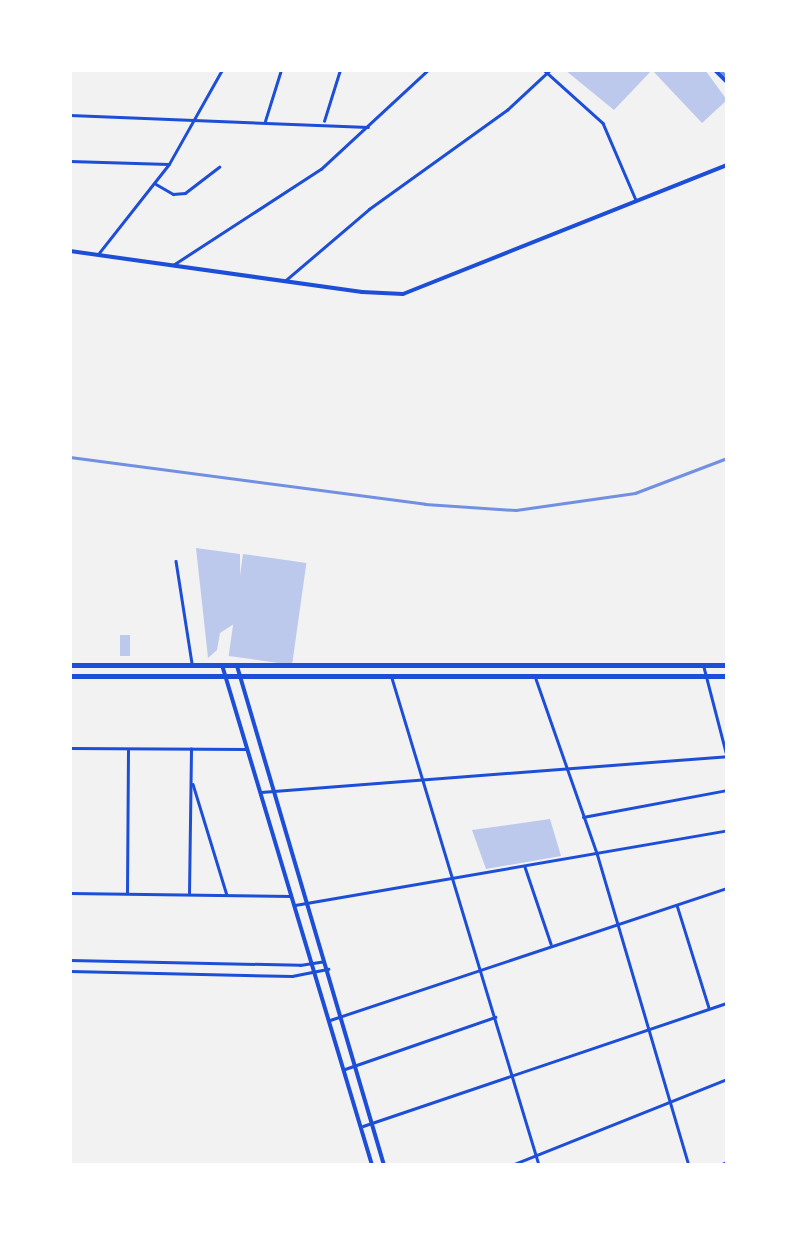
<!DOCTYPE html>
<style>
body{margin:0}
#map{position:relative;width:797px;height:1235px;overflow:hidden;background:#f2f2f2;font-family:Poppins,sans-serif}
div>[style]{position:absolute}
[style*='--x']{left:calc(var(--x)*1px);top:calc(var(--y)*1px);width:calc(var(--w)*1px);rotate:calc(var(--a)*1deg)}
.building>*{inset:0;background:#bdc9ec;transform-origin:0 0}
.minor>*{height:2.5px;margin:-1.25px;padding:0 1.25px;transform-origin:1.25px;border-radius:1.25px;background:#1d4ed8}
.tertiary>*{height:4px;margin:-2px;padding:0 2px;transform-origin:2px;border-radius:2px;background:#1d4ed8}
.primary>*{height:5px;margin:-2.5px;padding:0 2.5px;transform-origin:2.5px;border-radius:2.5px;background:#1d4ed8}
.tram>*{height:2.5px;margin:-1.25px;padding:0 1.25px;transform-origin:1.25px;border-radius:1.25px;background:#7290e2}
.rail>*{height:2.5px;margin:-1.25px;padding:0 1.25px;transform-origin:1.25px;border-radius:1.25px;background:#7290e2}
span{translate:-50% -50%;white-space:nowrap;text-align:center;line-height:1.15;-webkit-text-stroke:9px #fff;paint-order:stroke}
.frame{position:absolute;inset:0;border:72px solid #fff;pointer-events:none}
</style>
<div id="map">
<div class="building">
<i style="clip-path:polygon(565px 70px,705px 70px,727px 100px,702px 123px,652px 70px,614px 110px)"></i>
<i style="clip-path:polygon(196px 548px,240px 554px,240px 620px,220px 633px,217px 650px,208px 658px)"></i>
<i style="left:243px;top:554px;width:64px;height:103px;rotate:8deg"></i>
<i style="left:120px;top:635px;width:10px;height:21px"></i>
<i style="clip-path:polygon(550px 819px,561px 856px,486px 869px,472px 830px)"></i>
</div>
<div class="minor">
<i style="--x:544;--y:70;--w:79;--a:41.9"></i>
<i style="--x:603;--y:123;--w:84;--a:66.8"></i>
<i style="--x:70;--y:115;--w:298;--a:2.3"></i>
<i style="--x:265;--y:121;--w:53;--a:-72.6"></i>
<i style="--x:324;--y:121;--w:53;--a:-72.6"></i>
<i style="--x:70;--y:161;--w:98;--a:1.8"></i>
<i style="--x:156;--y:184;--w:20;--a:30"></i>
<i style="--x:173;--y:194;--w:12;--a:-5"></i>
<i style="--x:185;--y:193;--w:43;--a:-37.4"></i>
<i style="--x:99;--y:253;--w:113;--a:-51.8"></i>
<i style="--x:169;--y:164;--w:108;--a:-60.6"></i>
<i style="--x:173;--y:265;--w:176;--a:-33"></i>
<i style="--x:321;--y:169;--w:146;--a:-42.8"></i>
<i style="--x:286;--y:280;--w:109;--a:-40.5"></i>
<i style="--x:369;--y:209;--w:170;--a:-35.7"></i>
<i style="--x:507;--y:110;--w:59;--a:-42.9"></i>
<i style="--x:176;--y:561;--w:103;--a:81.1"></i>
<i style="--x:704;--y:667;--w:92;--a:75.5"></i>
<i style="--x:392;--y:678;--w:509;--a:73.2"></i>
<i style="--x:536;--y:679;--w:184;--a:70.7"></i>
<i style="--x:597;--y:853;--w:325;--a:73.6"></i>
<i style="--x:70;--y:748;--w:176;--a:0.3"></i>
<i style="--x:193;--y:784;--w:116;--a:73"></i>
<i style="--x:261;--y:792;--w:467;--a:-4.4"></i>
<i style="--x:583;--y:817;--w:147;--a:-10.6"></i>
<i style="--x:525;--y:867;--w:81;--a:71.3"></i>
<i style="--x:70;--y:893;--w:221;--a:0.8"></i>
<i style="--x:127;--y:893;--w:142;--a:-89.6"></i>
<i style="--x:189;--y:894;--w:145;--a:-89.2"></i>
<i style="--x:295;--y:905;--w:438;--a:-9.8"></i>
<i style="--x:677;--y:905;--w:108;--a:72.7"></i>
<i style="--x:70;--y:960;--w:230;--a:1.2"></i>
<i style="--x:300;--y:965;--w:24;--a:-9"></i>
<i style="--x:70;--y:971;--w:222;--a:1.3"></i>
<i style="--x:292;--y:976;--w:37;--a:-11"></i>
<i style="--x:330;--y:1020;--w:418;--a:-18.4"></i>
<i style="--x:345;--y:1069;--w:159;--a:-19.1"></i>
<i style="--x:363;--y:1126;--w:384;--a:-18.7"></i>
<i style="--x:512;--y:1165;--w:232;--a:-21.8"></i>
</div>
<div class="tertiary">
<i style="--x:715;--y:70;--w:17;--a:45"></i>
<i style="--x:70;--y:251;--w:295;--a:8"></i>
<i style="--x:362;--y:292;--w:41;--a:2.8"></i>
<i style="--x:403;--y:294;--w:349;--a:-21.7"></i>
<i style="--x:222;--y:665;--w:522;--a:73.3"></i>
<i style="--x:237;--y:666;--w:520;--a:73.59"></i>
</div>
<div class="primary">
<i style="--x:70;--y:665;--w:657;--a:0"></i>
<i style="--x:70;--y:676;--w:657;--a:0"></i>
<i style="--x:722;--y:1165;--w:5;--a:-22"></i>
</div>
<div class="tram">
<i style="--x:720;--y:70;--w:10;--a:45"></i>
</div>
<div class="rail">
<i style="--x:70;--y:457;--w:358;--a:7.5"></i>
<i style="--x:425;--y:504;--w:91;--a:3.8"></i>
<i style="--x:516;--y:510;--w:120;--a:-8.1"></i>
<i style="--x:635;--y:493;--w:98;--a:-20.8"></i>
</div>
<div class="frame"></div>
</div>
